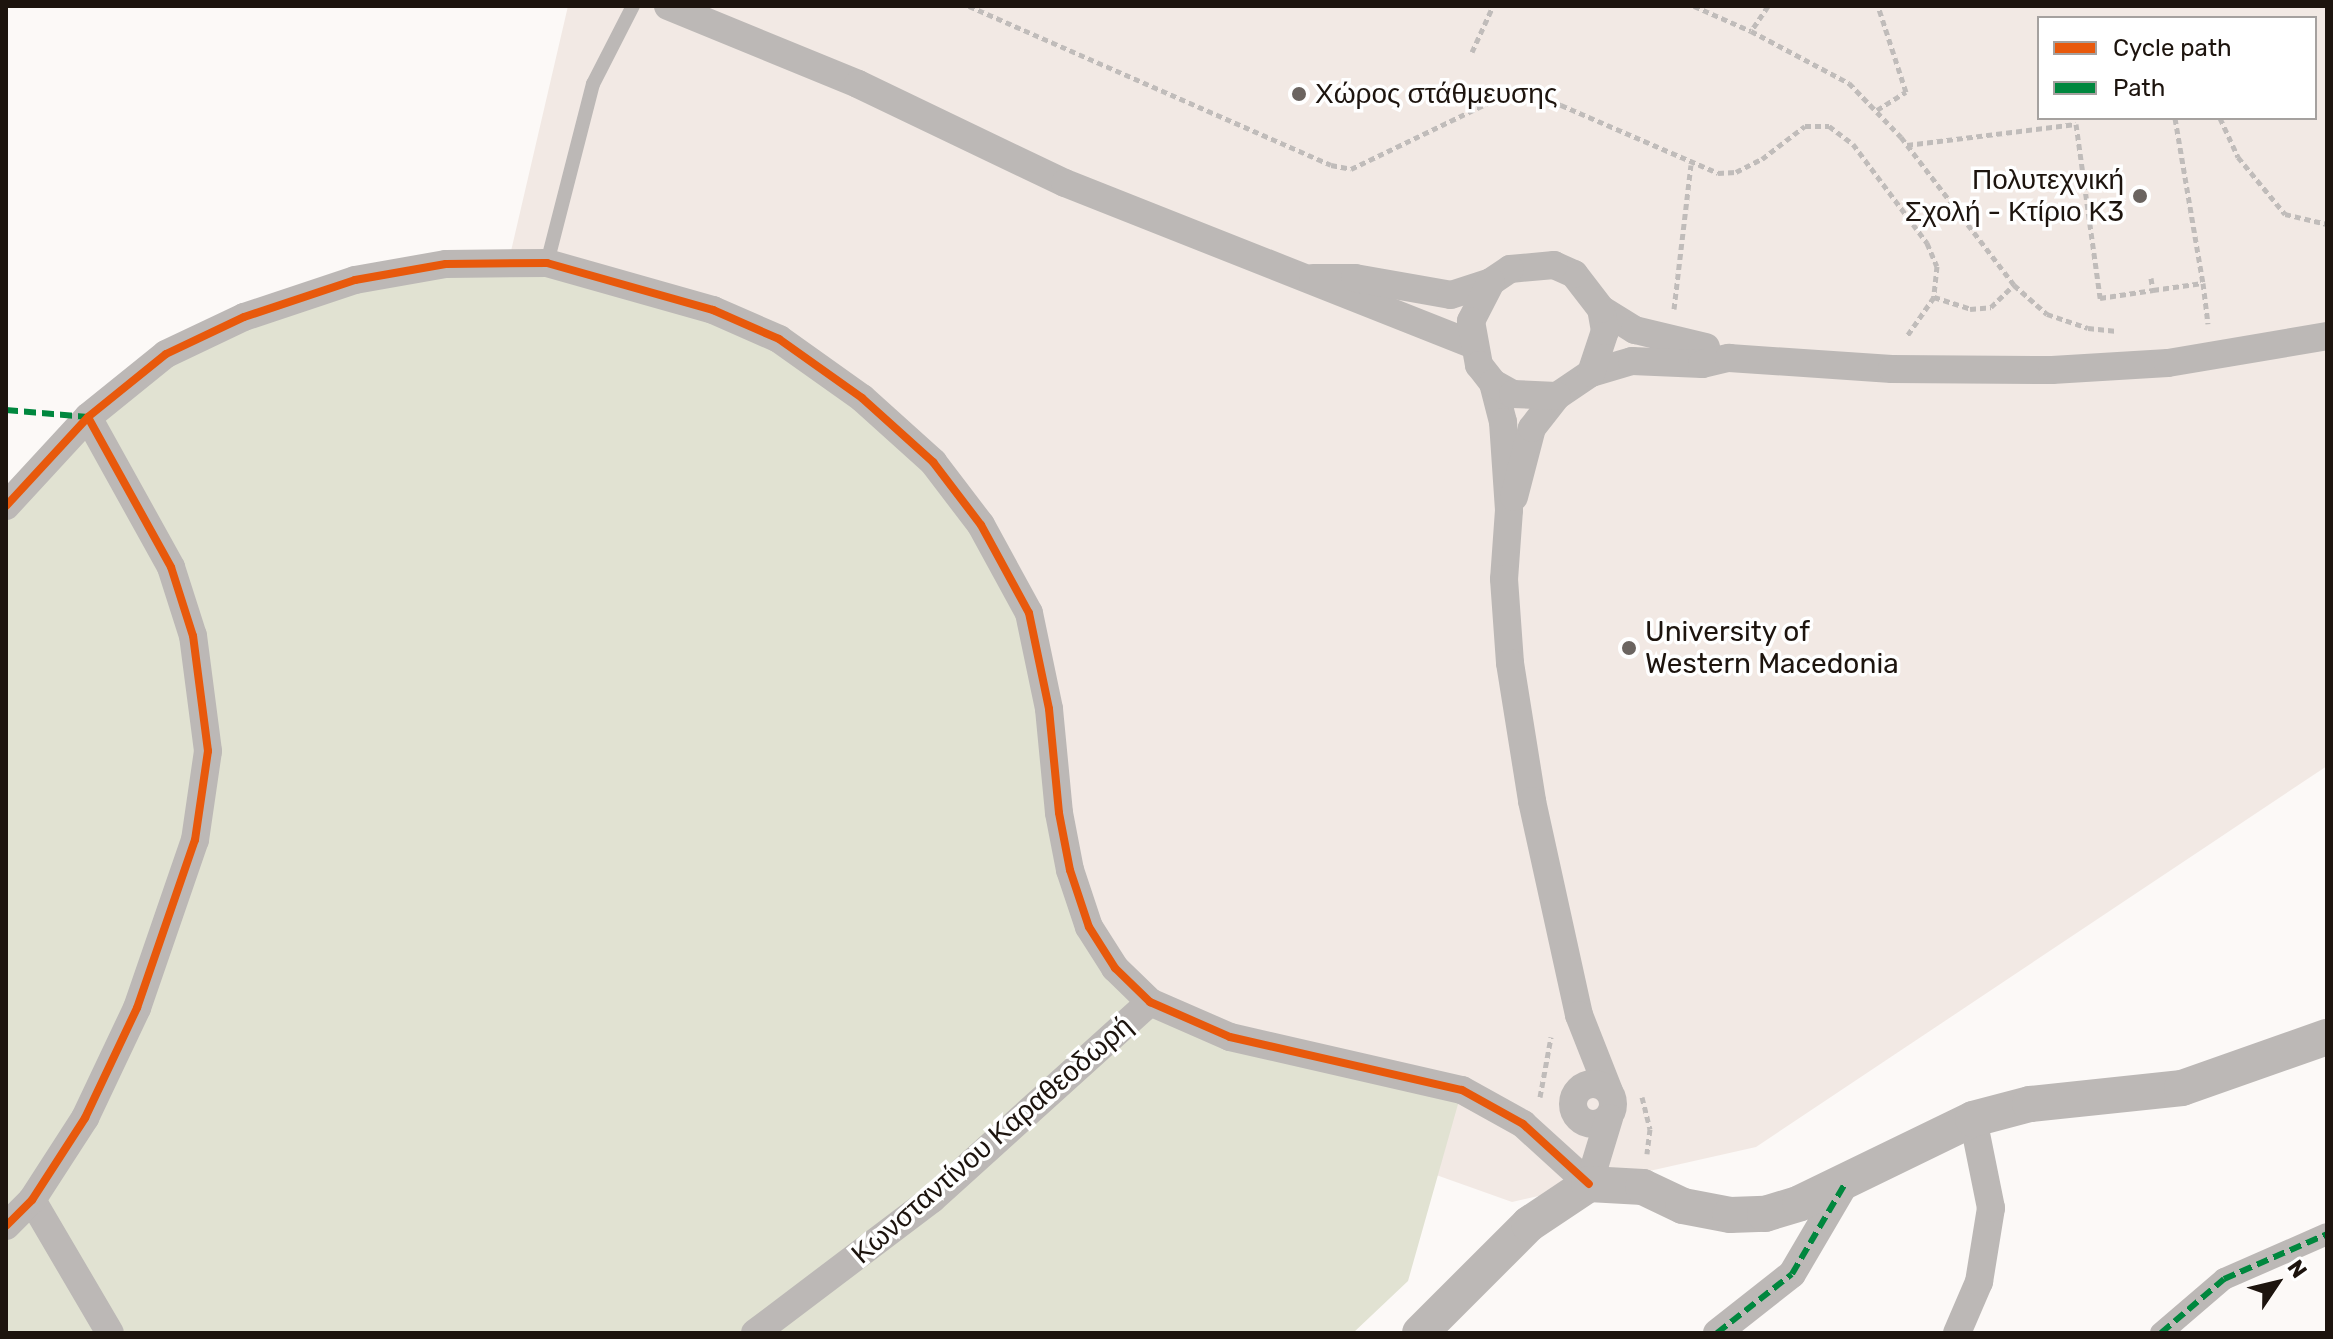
<!DOCTYPE html>
<meta charset="utf-8">
<style>
body{margin:0}
#map{position:relative;width:2333px;height:1339px;overflow:hidden;background:#fcf9f7;font-family:Rubik,sans-serif}
div>[style]{position:absolute}
[style*='--x']{left:calc(var(--x)*1px);top:calc(var(--y)*1px);width:calc(var(--w)*1px);rotate:calc(var(--a)*1deg)}
.built>*{inset:0;background:#f2e9e4}
.green>*{inset:0;background:#e1e2d2}
.path>*{height:5px;margin-top:-2.5px;transform-origin:0;background:repeating-linear-gradient(90deg,#c0bcba 0 6px,transparent 0 10px)}
.service>*{height:14px;margin:-7px;padding:0 7px;transform-origin:7px;border-radius:7px;background:#bcb8b6}
.pedestrian>*{height:22px;margin:-11px;padding:0 11px;transform-origin:11px;border-radius:11px;background:#bcb8b6}
.minor>*{height:28px;margin:-14px;padding:0 14px;transform-origin:14px;border-radius:14px;background:#bcb8b6}
.minor>.ring{margin:-14px;padding:0;box-sizing:content-box;background:none;border:28px solid #bcb8b6;border-radius:50%}
.tertiary>*{height:36px;margin:-18px;padding:0 18px;transform-origin:18px;border-radius:18px;background:#bcb8b6}
.quiet>*{height:6px;margin-top:-3px;transform-origin:0;background:repeating-linear-gradient(90deg,#00873e 0 12px,transparent 0 18px)}
.cycleway>*{height:8px;margin:-4px;padding:0 4px;transform-origin:4px;border-radius:4px;background:#e8590c}
.dots>*{width:22px;height:22px;translate:-50% -50%;box-sizing:border-box;border:4px solid #fff;border-radius:50%}
span{translate:-50% -50%;white-space:nowrap;text-align:center;line-height:1.15;-webkit-text-stroke:7px #fff;paint-order:stroke}
.poi-label{font-size:28px;color:#1d140e}
.left{translate:0 -50%;text-align:left}
.right{translate:-100% -50%;text-align:right}
.street-label{font-size:28px;color:#1d140e}
.frame{position:absolute;inset:0;border:8px solid #1d140e;pointer-events:none}
.legend{position:absolute;left:2037px;top:16px;width:280px;height:104px;box-sizing:border-box;background:#fff;border:2px solid #a5a19f;margin:0;padding:10px 14px;list-style:none;font-size:24px;color:#1d140e}
.legend li{display:flex;align-items:center;gap:16px;height:40px}
.legend b{width:40px;border:2px solid #a5a19f}
.north{position:absolute;left:2237px;top:1243px;width:80px;height:80px;-webkit-text-stroke:6px #fff;paint-order:stroke;rotate:55deg;font-size:22px;font-weight:700;line-height:32px;text-align:center;color:#1d140e}
.north::after{content:'';display:block;margin:auto;width:28px;height:36px;background:#1d140e;clip-path:polygon(50% 0,100% 100%,50% 72%,0 100%)}
</style>
<div id="map">
<div class="built">
<i style="clip-path:polygon(evenodd,568px 6px,2327px 6px,2327px 766px,1756px 1147px,1512px 1202px,1016px 1025px,488px 350px,568px 6px,2039px 18px,2315px 18px,2315px 118px,2039px 118px,2039px 18px)"></i>
</div>
<div class="green">
<i style="clip-path:polygon(547px 263px,713px 310px,933px 462px,1029px 613px,1070px 870px,1150px 1002px,1462px 1090px,1408px 1281px,1353px 1333px,6px 1333px,6px 506px,166px 354px,298px 297px)"></i>
</div>
<div class="path">
<i style="--x:969;--y:6;--w:395;--a:23.7"></i>
<i style="--x:1331;--y:165;--w:20;--a:11"></i>
<i style="--x:1351;--y:169;--w:168;--a:-25.8"></i>
<i style="--x:1502;--y:96;--w:27;--a:-4"></i>
<i style="--x:1529;--y:94;--w:34;--a:19"></i>
<i style="--x:1561;--y:105;--w:171;--a:23.4"></i>
<i style="--x:1718;--y:173;--w:18;--a:-3"></i>
<i style="--x:1736;--y:172;--w:29;--a:-27"></i>
<i style="--x:1762;--y:159;--w:54;--a:-37.5"></i>
<i style="--x:1805;--y:126;--w:24;--a:0"></i>
<i style="--x:1829;--y:126;--w:30;--a:37"></i>
<i style="--x:1853;--y:144;--w:124;--a:53.2"></i>
<i style="--x:1927;--y:243;--w:25;--a:67"></i>
<i style="--x:1937;--y:266;--w:31;--a:96"></i>
<i style="--x:1934;--y:297;--w:47;--a:124.7"></i>
<i style="--x:1694;--y:6;--w:62;--a:23.7"></i>
<i style="--x:1768;--y:6;--w:30;--a:124"></i>
<i style="--x:1751;--y:31;--w:111;--a:28"></i>
<i style="--x:1849;--y:83;--w:75;--a:46.1"></i>
<i style="--x:1901;--y:137;--w:186;--a:52.6"></i>
<i style="--x:2014;--y:285;--w:44;--a:41.3"></i>
<i style="--x:2047;--y:314;--w:43;--a:18.9"></i>
<i style="--x:2088;--y:328;--w:29;--a:6"></i>
<i style="--x:1472;--y:52;--w:51;--a:-65.5"></i>
<i style="--x:1877;--y:110;--w:34;--a:-32"></i>
<i style="--x:1906;--y:92;--w:90;--a:-108"></i>
<i style="--x:2175;--y:118;--w:167;--a:80.4"></i>
<i style="--x:2220;--y:118;--w:43;--a:65.2"></i>
<i style="--x:2238;--y:157;--w:74;--a:50.5"></i>
<i style="--x:2285;--y:214;--w:43;--a:13.4"></i>
<i style="--x:1907;--y:145;--w:170;--a:-7.1"></i>
<i style="--x:2076;--y:124;--w:176;--a:82.1"></i>
<i style="--x:2100;--y:298;--w:54;--a:-8.6"></i>
<i style="--x:2151;--y:278;--w:12;--a:81"></i>
<i style="--x:2153;--y:290;--w:50;--a:-8"></i>
<i style="--x:2203;--y:283;--w:41;--a:83"></i>
<i style="--x:1934;--y:297;--w:38;--a:18"></i>
<i style="--x:1970;--y:309;--w:21;--a:-5"></i>
<i style="--x:1991;--y:307;--w:32;--a:-44"></i>
<i style="--x:1674;--y:309;--w:145;--a:-83.3"></i>
<i style="--x:1540;--y:1097;--w:61;--a:-79.6"></i>
<i style="--x:1642;--y:1097;--w:33;--a:76"></i>
<i style="--x:1650;--y:1129;--w:25;--a:97"></i>
</div>
<div class="service">
<i style="--x:547;--y:263;--w:185;--a:-75.6"></i>
<i style="--x:593;--y:84;--w:88;--a:-62.9"></i>
</div>
<div class="pedestrian">
<i style="--x:2161;--y:1333;--w:83;--a:-40.6"></i>
<i style="--x:2224;--y:1279;--w:112;--a:-23.6"></i>
</div>
<div class="minor">
<i style="--x:668;--y:6;--w:205;--a:22.3"></i>
<i style="--x:858;--y:84;--w:229;--a:25.6"></i>
<i style="--x:1065;--y:183;--w:437;--a:21.6"></i>
<i style="--x:1313;--y:278;--w:42;--a:0"></i>
<i style="--x:1355;--y:278;--w:97;--a:10"></i>
<i style="--x:1451;--y:295;--w:42;--a:-18"></i>
<i style="--x:1601;--y:309;--w:40;--a:32"></i>
<i style="--x:1635;--y:330;--w:73;--a:13.5"></i>
<i style="--x:1591;--y:373;--w:43;--a:-16.3"></i>
<i style="--x:1632;--y:361;--w:70;--a:2.5"></i>
<i style="--x:1702;--y:364;--w:28;--a:-13"></i>
<i style="--x:1729;--y:358;--w:163;--a:3.9"></i>
<i style="--x:1892;--y:369;--w:160;--a:0.4"></i>
<i style="--x:2052;--y:370;--w:116;--a:-3.5"></i>
<i style="--x:2168;--y:363;--w:161;--a:-9.6"></i>
<i style="--x:1493;--y:383;--w:40;--a:75.6"></i>
<i style="--x:1503;--y:422;--w:88;--a:86.1"></i>
<i style="--x:1509;--y:510;--w:69;--a:94.1"></i>
<i style="--x:1504;--y:579;--w:84;--a:85.9"></i>
<i style="--x:1510;--y:663;--w:140;--a:80.9"></i>
<i style="--x:1532;--y:801;--w:219;--a:77.6"></i>
<i style="--x:1579;--y:1015;--w:82;--a:68.5"></i>
<i style="--x:1514;--y:497;--w:71;--a:-75.4"></i>
<i style="--x:1532;--y:428;--w:41;--a:-52"></i>
<i style="--x:1557;--y:396;--w:41;--a:-34.1"></i>
<i style="--x:1591;--y:373;--w:44;--a:-71.6"></i>
<i style="--x:1605;--y:331;--w:22;--a:-100"></i>
<i style="--x:1601;--y:309;--w:44;--a:-127.6"></i>
<i style="--x:1574;--y:274;--w:22;--a:-156"></i>
<i style="--x:1554;--y:265;--w:44;--a:174.8"></i>
<i style="--x:1510;--y:269;--w:23;--a:146"></i>
<i style="--x:1491;--y:282;--w:44;--a:117.1"></i>
<i style="--x:1471;--y:321;--w:45;--a:79.7"></i>
<i style="--x:1479;--y:365;--w:23;--a:52"></i>
<i style="--x:1493;--y:383;--w:23;--a:29"></i>
<i style="--x:1513;--y:394;--w:44;--a:2.6"></i>
<i style="--x:6;--y:506;--w:121;--a:-47.3"></i>
<i style="--x:88;--y:417;--w:100;--a:-38.9"></i>
<i style="--x:166;--y:354;--w:86;--a:-25.4"></i>
<i style="--x:244;--y:317;--w:117;--a:-18.4"></i>
<i style="--x:355;--y:280;--w:92;--a:-10"></i>
<i style="--x:446;--y:264;--w:101;--a:-0.6"></i>
<i style="--x:547;--y:263;--w:173;--a:15.8"></i>
<i style="--x:713;--y:310;--w:72;--a:23.7"></i>
<i style="--x:779;--y:339;--w:102;--a:35.4"></i>
<i style="--x:862;--y:398;--w:96;--a:42"></i>
<i style="--x:933;--y:462;--w:79;--a:52.7"></i>
<i style="--x:981;--y:525;--w:100;--a:61.4"></i>
<i style="--x:1029;--y:613;--w:98;--a:78.2"></i>
<i style="--x:1049;--y:709;--w:104;--a:84.5"></i>
<i style="--x:1059;--y:813;--w:58;--a:79.1"></i>
<i style="--x:1070;--y:870;--w:60;--a:71.6"></i>
<i style="--x:1089;--y:927;--w:49;--a:57.6"></i>
<i style="--x:1115;--y:968;--w:49;--a:44.2"></i>
<i style="--x:1150;--y:1002;--w:87;--a:23.6"></i>
<i style="--x:1230;--y:1037;--w:238;--a:12.9"></i>
<i style="--x:1462;--y:1090;--w:70;--a:29.1"></i>
<i style="--x:1523;--y:1124;--w:89;--a:42.3"></i>
<i class="ring" style="left:1573px;top:1084px;width:12px;height:12px"></i>
<i style="--x:1589;--y:1184;--w:69;--a:-73.1"></i>
<i style="--x:32;--y:1200;--w:154;--a:59.6"></i>
<i style="--x:6;--y:1226;--w:37;--a:-45"></i>
<i style="--x:32;--y:1200;--w:98;--a:-57.1"></i>
<i style="--x:85;--y:1118;--w:122;--a:-64.7"></i>
<i style="--x:137;--y:1008;--w:178;--a:-71"></i>
<i style="--x:195;--y:840;--w:90;--a:-81.7"></i>
<i style="--x:208;--y:751;--w:116;--a:-97.4"></i>
<i style="--x:193;--y:636;--w:72;--a:-107.7"></i>
<i style="--x:171;--y:567;--w:171;--a:-119"></i>
<i style="--x:755;--y:1333;--w:222;--a:-37.1"></i>
<i style="--x:932;--y:1199;--w:294;--a:-42.1"></i>
<i style="--x:1717;--y:1333;--w:95;--a:-38.2"></i>
<i style="--x:1792;--y:1274;--w:107;--a:-59.6"></i>
<i style="--x:1957;--y:1333;--w:56;--a:-66.7"></i>
<i style="--x:1979;--y:1282;--w:75;--a:-80.8"></i>
<i style="--x:1991;--y:1208;--w:91;--a:-101.4"></i>
</div>
<div class="tertiary">
<i style="--x:1420;--y:1333;--w:154;--a:-45"></i>
<i style="--x:1529;--y:1224;--w:72;--a:-33.7"></i>
<i style="--x:1589;--y:1184;--w:54;--a:3.2"></i>
<i style="--x:1643;--y:1187;--w:44;--a:25.4"></i>
<i style="--x:1683;--y:1206;--w:48;--a:10.8"></i>
<i style="--x:1730;--y:1215;--w:35;--a:-2"></i>
<i style="--x:1765;--y:1214;--w:37;--a:-17"></i>
<i style="--x:1800;--y:1203;--w:192;--a:-25.9"></i>
<i style="--x:1973;--y:1119;--w:59;--a:-14.7"></i>
<i style="--x:2030;--y:1104;--w:153;--a:-6"></i>
<i style="--x:2182;--y:1088;--w:154;--a:-19.4"></i>
</div>
<div class="quiet">
<i style="--x:6;--y:410;--w:82;--a:4.9"></i>
<i style="--x:1717;--y:1333;--w:95;--a:-38.2"></i>
<i style="--x:1792;--y:1274;--w:107;--a:-59.6"></i>
<i style="--x:2161;--y:1333;--w:83;--a:-40.6"></i>
<i style="--x:2224;--y:1279;--w:112;--a:-23.6"></i>
</div>
<div class="cycleway">
<i style="--x:6;--y:506;--w:121;--a:-47.3"></i>
<i style="--x:88;--y:417;--w:100;--a:-38.9"></i>
<i style="--x:166;--y:354;--w:86;--a:-25.4"></i>
<i style="--x:244;--y:317;--w:117;--a:-18.4"></i>
<i style="--x:355;--y:280;--w:92;--a:-10"></i>
<i style="--x:446;--y:264;--w:101;--a:-0.6"></i>
<i style="--x:547;--y:263;--w:173;--a:15.8"></i>
<i style="--x:713;--y:310;--w:72;--a:23.7"></i>
<i style="--x:779;--y:339;--w:102;--a:35.4"></i>
<i style="--x:862;--y:398;--w:96;--a:42"></i>
<i style="--x:933;--y:462;--w:79;--a:52.7"></i>
<i style="--x:981;--y:525;--w:100;--a:61.4"></i>
<i style="--x:1029;--y:613;--w:98;--a:78.2"></i>
<i style="--x:1049;--y:709;--w:104;--a:84.5"></i>
<i style="--x:1059;--y:813;--w:58;--a:79.1"></i>
<i style="--x:1070;--y:870;--w:60;--a:71.6"></i>
<i style="--x:1089;--y:927;--w:49;--a:57.6"></i>
<i style="--x:1115;--y:968;--w:49;--a:44.2"></i>
<i style="--x:1150;--y:1002;--w:87;--a:23.6"></i>
<i style="--x:1230;--y:1037;--w:238;--a:12.9"></i>
<i style="--x:1462;--y:1090;--w:70;--a:29.1"></i>
<i style="--x:1523;--y:1124;--w:89;--a:42.3"></i>
<i style="--x:6;--y:1226;--w:37;--a:-45"></i>
<i style="--x:32;--y:1200;--w:98;--a:-57.1"></i>
<i style="--x:85;--y:1118;--w:122;--a:-64.7"></i>
<i style="--x:137;--y:1008;--w:178;--a:-71"></i>
<i style="--x:195;--y:840;--w:90;--a:-81.7"></i>
<i style="--x:208;--y:751;--w:116;--a:-97.4"></i>
<i style="--x:193;--y:636;--w:72;--a:-107.7"></i>
<i style="--x:171;--y:567;--w:171;--a:-119"></i>
</div>
<div class="dots">
<i style="left:1299px;top:94px;background:#6b6460"></i>
<i style="left:2140px;top:196px;background:#6b6460"></i>
<i style="left:1629px;top:648px;background:#6b6460"></i>
</div>
<div class="poi-label">
<span class="left" style="left:1315px;top:94px">Χώρος στάθμευσης</span>
<span class="right" style="left:2124px;top:196px">Πολυτεχνική<br>Σχολή - Κτίριο Κ3</span>
<span class="left" style="left:1645px;top:648px">University of<br>Western Macedonia</span>
</div>
<div class="street-label">
<span style="left:992px;top:1140px;rotate:-41deg">Κωνσταντίνου Καραθεοδωρή</span>
</div>
<div class="frame"></div>
<ul class="legend">
<li><b style="height:10px;background:#e8590c"></b>Cycle path</li>
<li><b style="height:10px;background:#00873e"></b>Path</li>
</ul>
<div class="north">N</div>
</div>
